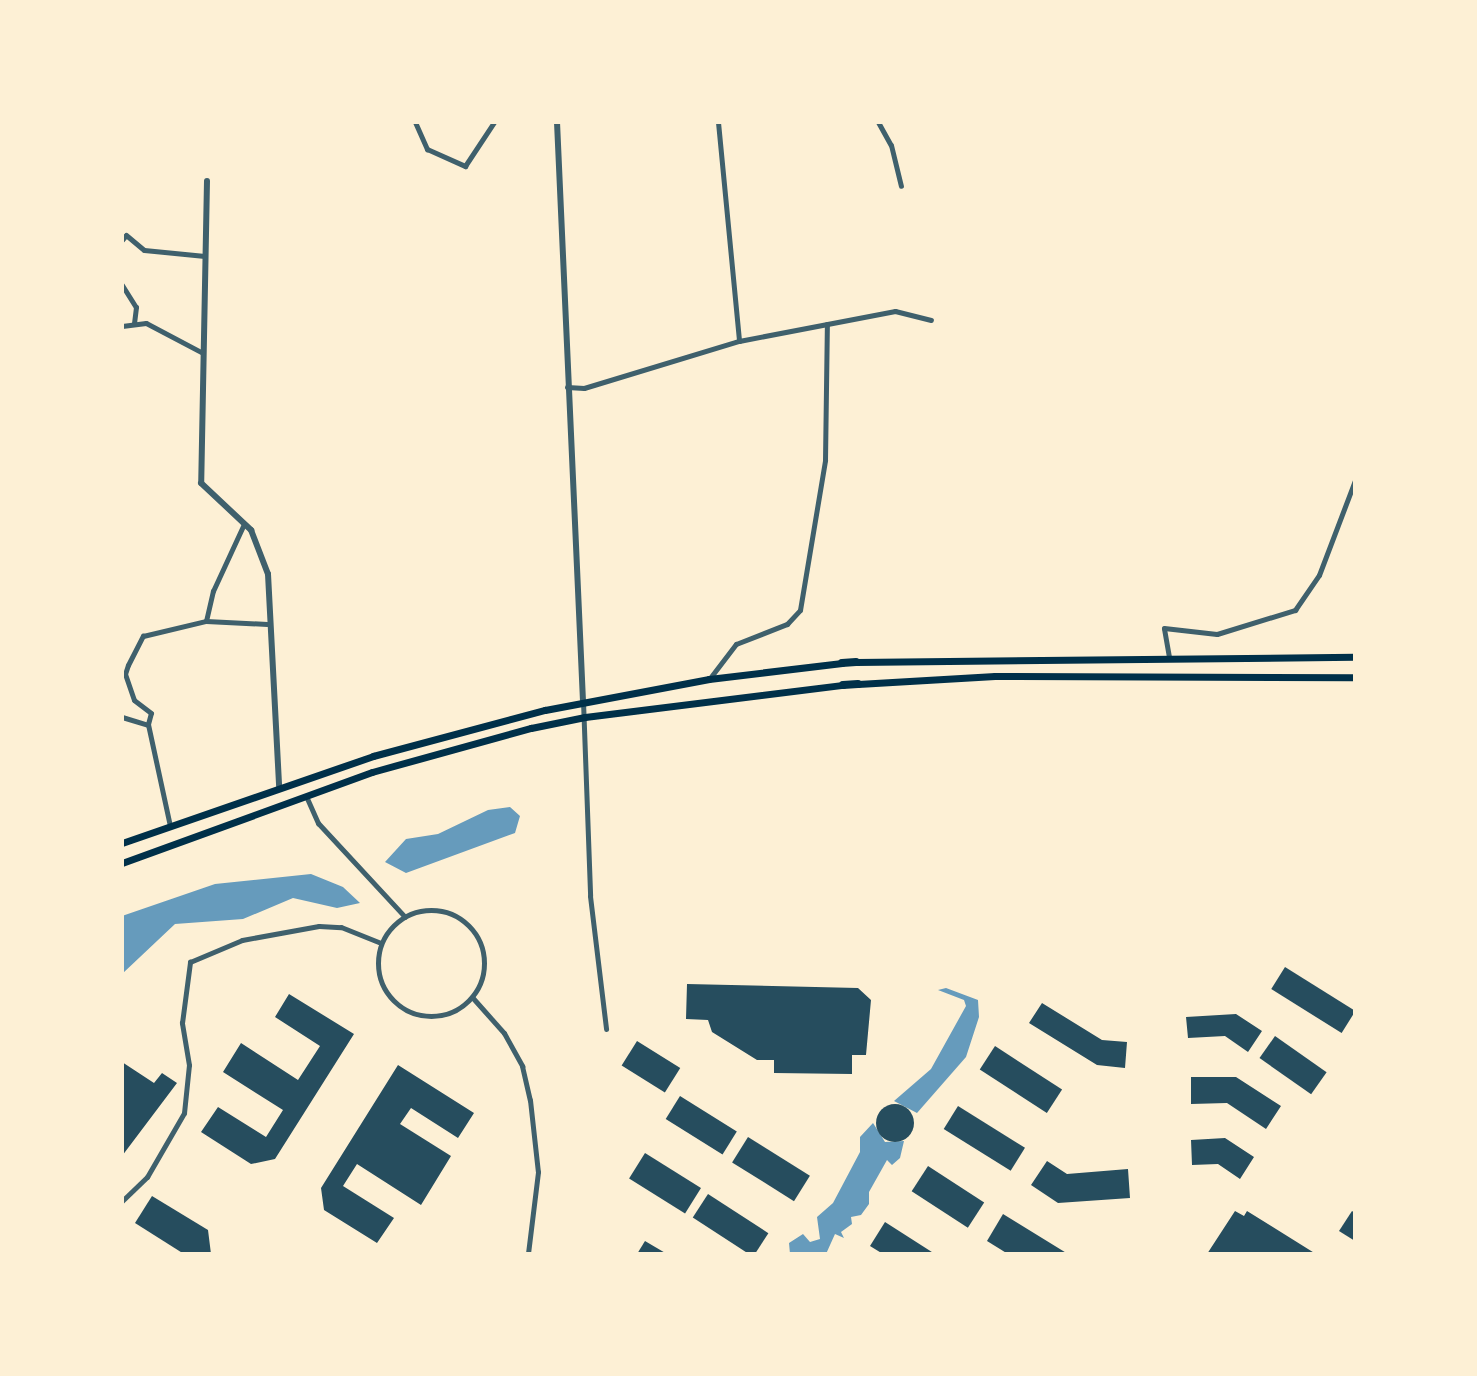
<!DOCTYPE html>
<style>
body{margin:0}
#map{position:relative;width:1477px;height:1376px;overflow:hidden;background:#fdf0d5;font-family:Cabin,sans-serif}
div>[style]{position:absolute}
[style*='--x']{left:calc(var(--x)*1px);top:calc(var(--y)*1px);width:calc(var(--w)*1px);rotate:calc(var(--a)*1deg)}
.water>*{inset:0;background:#669bbc}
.building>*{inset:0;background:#264d5e;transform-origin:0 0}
.round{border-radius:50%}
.minor>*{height:5px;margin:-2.5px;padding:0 2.5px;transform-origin:2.5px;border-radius:2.5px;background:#3f606c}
.minor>.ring{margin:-2.5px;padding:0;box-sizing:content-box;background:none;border:5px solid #3f606c;border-radius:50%}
.tertiary>*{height:6px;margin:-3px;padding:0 3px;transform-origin:3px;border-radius:3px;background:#3f606c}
.secondary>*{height:7px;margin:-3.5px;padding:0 3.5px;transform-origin:3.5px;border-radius:3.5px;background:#003049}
.primary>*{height:8px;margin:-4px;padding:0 4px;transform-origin:4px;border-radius:4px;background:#003049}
span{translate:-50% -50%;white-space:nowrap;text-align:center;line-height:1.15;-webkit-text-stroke:7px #fdf0d5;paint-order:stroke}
.frame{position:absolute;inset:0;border:124px solid #fdf0d5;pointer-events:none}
</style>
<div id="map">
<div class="water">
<i style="clip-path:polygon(510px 807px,520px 816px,515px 833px,406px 873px,385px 862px,406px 839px,438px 834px,488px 810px)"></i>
<i style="clip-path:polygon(311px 874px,343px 887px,360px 903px,337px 908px,293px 898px,243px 919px,175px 924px,122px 974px,122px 916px,215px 884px)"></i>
<i style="clip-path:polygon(946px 988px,978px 1000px,979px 1017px,966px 1057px,917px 1113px,894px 1101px,931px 1069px,966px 1006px,964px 1000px,938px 990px)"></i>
<i style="clip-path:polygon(873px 1123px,885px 1142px,904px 1141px,900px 1158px,892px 1165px,887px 1160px,869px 1192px,869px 1204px,861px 1215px,851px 1217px,852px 1224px,841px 1232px,844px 1238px,835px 1234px,826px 1254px,790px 1254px,789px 1243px,803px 1234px,810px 1242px,820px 1239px,817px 1217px,833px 1203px,860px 1152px,860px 1137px)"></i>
</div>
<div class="building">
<i style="left:1285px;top:967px;width:83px;height:26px;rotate:32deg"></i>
<i style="clip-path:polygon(687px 984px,858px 988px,871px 1000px,866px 1055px,852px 1055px,852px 1074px,774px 1073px,774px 1060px,757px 1060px,712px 1032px,708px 1020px,686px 1019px)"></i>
<i style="clip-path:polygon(289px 994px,354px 1034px,275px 1159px,251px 1164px,201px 1132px,218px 1107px,266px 1137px,283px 1110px,223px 1072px,241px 1043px,298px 1080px,320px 1046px,275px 1017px)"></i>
<i style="clip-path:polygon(1042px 1003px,1102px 1040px,1127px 1042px,1125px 1068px,1097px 1065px,1029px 1023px)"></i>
<i style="clip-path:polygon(1236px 1014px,1262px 1031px,1248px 1052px,1225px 1036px,1188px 1038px,1186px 1017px)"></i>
<i style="left:1275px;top:1036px;width:63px;height:27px;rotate:35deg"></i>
<i style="left:637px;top:1041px;width:51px;height:29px;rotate:32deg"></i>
<i style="left:995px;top:1046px;width:80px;height:28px;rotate:33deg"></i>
<i style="clip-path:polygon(122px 1062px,154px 1083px,162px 1073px,177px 1083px,122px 1156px)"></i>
<i style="clip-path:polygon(398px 1065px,474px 1113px,458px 1138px,411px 1108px,400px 1124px,451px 1156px,421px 1205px,357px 1164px,343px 1186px,394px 1218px,377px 1243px,324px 1210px,321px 1188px)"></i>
<i style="clip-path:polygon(1191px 1077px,1236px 1077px,1281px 1106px,1266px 1129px,1227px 1103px,1191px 1104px)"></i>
<i style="left:680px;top:1096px;width:67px;height:27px;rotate:32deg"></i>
<i class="round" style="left:876px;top:1104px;width:38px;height:38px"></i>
<i style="left:958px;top:1106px;width:79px;height:27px;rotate:32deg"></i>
<i style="left:748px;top:1137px;width:73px;height:30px;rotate:32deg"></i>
<i style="clip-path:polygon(1225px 1138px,1254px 1157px,1240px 1179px,1218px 1164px,1192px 1165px,1191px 1140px)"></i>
<i style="left:645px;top:1153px;width:66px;height:30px;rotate:32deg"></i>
<i style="clip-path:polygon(1047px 1161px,1067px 1174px,1128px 1169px,1130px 1198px,1058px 1203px,1031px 1185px)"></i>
<i style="left:928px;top:1166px;width:67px;height:30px;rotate:33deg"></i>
<i style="left:708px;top:1194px;width:72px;height:28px;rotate:33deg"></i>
<i style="clip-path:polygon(152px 1196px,208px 1230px,211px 1254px,184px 1254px,135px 1223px)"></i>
<i style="clip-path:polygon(1235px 1211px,1244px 1216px,1247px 1211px,1316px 1254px,1207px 1254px)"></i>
<i style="clip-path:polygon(1352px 1211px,1355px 1213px,1355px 1241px,1339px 1231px)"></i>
<i style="clip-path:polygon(1003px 1214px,1068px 1254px,1008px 1254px,987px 1241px)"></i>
<i style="clip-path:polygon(885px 1222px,935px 1254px,883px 1254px,870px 1246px)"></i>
<i style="clip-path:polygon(645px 1241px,667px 1254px,637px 1254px)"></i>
</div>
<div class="minor">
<i style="--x:415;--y:122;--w:30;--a:66"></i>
<i style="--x:427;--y:149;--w:42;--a:24.1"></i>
<i style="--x:465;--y:166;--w:53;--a:-56.6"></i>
<i style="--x:718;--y:122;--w:220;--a:84.5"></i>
<i style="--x:878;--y:122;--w:26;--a:61"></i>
<i style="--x:891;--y:145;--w:42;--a:76.3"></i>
<i style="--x:122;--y:240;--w:6;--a:-51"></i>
<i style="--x:126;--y:235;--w:23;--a:40"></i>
<i style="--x:144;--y:250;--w:61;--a:5.6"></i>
<i style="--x:122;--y:285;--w:26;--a:58"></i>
<i style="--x:136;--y:307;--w:17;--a:97"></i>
<i style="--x:122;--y:326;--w:24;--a:-7"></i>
<i style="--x:146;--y:323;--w:64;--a:27.8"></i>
<i style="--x:567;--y:387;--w:17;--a:3"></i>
<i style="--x:584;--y:388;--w:162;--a:-16.9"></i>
<i style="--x:739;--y:341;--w:159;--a:-10.9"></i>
<i style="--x:895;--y:311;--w:37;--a:14"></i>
<i style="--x:206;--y:621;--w:31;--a:-77"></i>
<i style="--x:213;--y:591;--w:74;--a:-65.2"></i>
<i style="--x:1169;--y:657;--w:29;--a:-100"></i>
<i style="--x:1164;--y:628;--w:53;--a:6.5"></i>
<i style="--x:1217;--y:634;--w:82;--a:-17.1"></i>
<i style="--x:1295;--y:610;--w:42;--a:-55.6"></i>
<i style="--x:1319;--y:575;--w:102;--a:-69.2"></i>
<i style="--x:710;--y:678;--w:43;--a:-52.6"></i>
<i style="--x:736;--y:644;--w:55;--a:-21.4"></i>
<i style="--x:787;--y:624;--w:19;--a:-47"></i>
<i style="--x:800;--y:610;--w:152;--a:-80.5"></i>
<i style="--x:825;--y:460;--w:136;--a:-89.2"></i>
<i style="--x:583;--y:701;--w:195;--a:87.9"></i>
<i style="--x:590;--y:896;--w:134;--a:83.1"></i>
<i style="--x:122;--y:717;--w:27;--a:17"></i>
<i style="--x:306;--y:796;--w:30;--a:66"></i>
<i style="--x:318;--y:823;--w:128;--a:47.2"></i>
<i style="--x:170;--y:826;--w:104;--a:-102.2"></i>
<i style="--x:148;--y:724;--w:11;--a:-75"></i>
<i style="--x:151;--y:713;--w:21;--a:-143"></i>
<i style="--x:134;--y:700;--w:28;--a:-109"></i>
<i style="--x:125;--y:674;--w:9;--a:-72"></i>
<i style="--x:128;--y:665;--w:33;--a:-63"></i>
<i style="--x:143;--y:636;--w:65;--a:-13.4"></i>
<i style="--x:206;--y:621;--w:61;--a:2.8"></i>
<i class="ring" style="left:378px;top:910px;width:101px;height:101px"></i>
<i style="--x:472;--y:997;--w:48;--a:48.4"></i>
<i style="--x:504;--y:1033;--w:38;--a:61"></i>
<i style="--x:522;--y:1066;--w:35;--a:77"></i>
<i style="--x:530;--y:1100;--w:72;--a:83.7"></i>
<i style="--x:538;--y:1172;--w:83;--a:97"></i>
<i style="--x:122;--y:1201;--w:35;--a:-44"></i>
<i style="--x:147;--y:1177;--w:74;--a:-60"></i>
<i style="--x:184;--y:1113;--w:48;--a:-84.1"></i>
<i style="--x:189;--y:1065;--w:43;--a:-99.5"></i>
<i style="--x:182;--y:1023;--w:62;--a:-82.5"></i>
<i style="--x:190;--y:962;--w:56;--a:-22.9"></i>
<i style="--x:242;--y:940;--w:78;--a:-10.3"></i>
<i style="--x:319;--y:926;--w:22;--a:3"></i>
<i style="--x:341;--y:927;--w:43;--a:21.8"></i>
</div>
<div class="tertiary">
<i style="--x:557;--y:122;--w:580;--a:87.43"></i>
<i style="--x:207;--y:181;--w:302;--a:91.1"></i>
<i style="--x:201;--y:483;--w:69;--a:43.2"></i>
<i style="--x:251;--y:530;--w:47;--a:68.9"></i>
<i style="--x:268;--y:574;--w:213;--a:87"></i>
</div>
<div class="secondary">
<i style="--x:856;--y:662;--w:499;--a:-0.6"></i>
<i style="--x:858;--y:684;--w:137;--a:-3.3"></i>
<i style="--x:995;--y:676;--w:360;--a:0.2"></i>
<i style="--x:122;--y:843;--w:266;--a:-19.1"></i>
<i style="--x:373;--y:756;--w:178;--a:-15"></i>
<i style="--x:545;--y:710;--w:167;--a:-10.7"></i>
<i style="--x:709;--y:679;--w:134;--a:-6.9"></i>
<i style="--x:122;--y:863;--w:266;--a:-20"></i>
<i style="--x:372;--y:772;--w:165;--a:-15.5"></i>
<i style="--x:531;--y:728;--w:55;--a:-11.5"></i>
<i style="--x:585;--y:717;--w:260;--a:-7.1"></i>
</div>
<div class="primary">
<i style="--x:842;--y:663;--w:14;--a:-4"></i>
<i style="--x:843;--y:685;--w:15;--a:-4"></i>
</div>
<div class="frame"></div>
</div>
